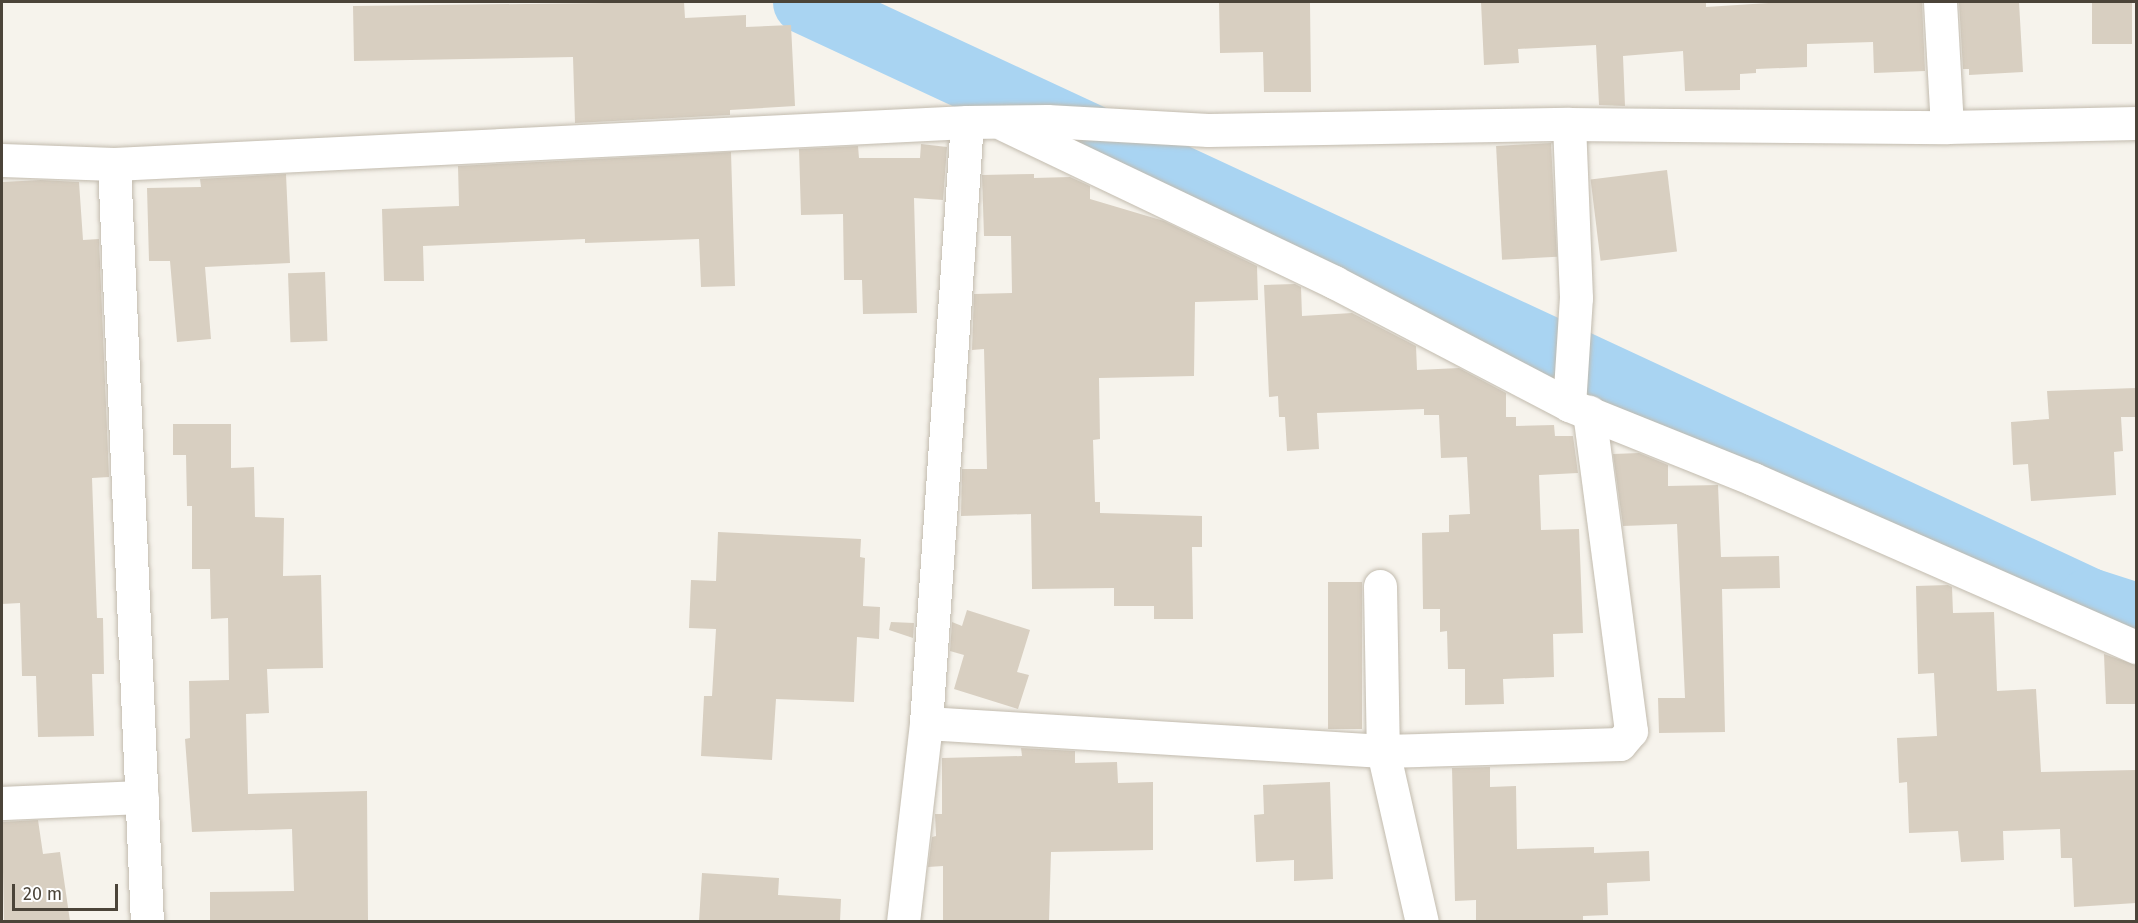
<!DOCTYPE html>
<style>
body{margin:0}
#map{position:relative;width:2138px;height:923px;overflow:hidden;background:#f6f3ec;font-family:"Fira Sans",sans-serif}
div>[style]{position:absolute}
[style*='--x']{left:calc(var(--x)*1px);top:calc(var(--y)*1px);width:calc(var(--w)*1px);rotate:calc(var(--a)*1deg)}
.river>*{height:63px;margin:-31.5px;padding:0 31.5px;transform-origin:31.5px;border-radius:31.5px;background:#a9d4f2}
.building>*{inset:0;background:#d8cfc1;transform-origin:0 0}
.roads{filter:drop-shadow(0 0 2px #c2bbae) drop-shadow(0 0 2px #c2bbae)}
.minor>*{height:33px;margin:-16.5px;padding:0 16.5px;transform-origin:16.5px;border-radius:16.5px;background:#fff}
span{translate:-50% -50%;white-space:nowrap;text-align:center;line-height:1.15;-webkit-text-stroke:4.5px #fff;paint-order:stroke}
.frame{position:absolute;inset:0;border:3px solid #4b4439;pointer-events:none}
.scale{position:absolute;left:12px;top:884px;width:106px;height:27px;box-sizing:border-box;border:3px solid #4b4439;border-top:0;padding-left:8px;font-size:18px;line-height:21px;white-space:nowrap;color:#4b4439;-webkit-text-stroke:4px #fff;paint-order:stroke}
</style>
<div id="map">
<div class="river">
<i style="--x:804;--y:2;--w:1417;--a:24.92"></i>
<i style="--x:2089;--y:599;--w:49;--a:17.7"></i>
</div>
<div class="building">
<i style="clip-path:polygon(684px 2px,685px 18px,746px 15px,746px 27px,791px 25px,795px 106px,730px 110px,730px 115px,575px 123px,573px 57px,354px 61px,353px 6px)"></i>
<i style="clip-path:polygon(1219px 2px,1310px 2px,1311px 92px,1264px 92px,1263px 52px,1220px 53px)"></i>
<i style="clip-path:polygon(1481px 2px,1706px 2px,1706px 7px,1785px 2px,1922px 2px,1925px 71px,1874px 73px,1873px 42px,1807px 44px,1807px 67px,1756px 69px,1756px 73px,1740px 74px,1740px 90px,1685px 91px,1683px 51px,1623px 56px,1625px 106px,1599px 105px,1596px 45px,1518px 49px,1519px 63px,1484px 65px)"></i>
<i style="clip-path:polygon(1959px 2px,2019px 2px,2023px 72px,1969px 75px,1969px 69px,1963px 69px)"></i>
<i style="left:2092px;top:2px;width:40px;height:42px"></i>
<i style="left:1551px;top:143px;width:114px;height:55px;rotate:87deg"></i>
<i style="clip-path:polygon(921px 144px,947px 147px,943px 200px,914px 198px,917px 313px,863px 314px,862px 280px,844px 280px,843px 214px,801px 215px,799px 149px,858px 146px,859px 158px,920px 158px)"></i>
<i style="clip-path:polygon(731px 152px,735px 286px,701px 287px,699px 239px,585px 243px,585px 239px,423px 246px,424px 281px,384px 281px,382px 209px,459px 206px,458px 166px)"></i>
<i style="left:1667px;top:170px;width:82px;height:77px;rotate:83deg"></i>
<i style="clip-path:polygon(286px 174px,290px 263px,205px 267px,211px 339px,177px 342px,170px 261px,149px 261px,147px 188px,201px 187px,200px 179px)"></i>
<i style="clip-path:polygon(1034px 174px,1034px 178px,1070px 177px,1090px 186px,1090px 199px,1164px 221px,1257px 266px,1258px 300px,1195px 302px,1194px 376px,1099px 378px,1100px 439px,1093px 440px,1095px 502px,1100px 502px,1100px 513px,1202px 516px,1202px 547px,1192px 547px,1193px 619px,1154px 619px,1154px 606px,1114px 606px,1114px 588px,1032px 589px,1031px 514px,961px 516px,962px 469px,987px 469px,984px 349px,972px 350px,974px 294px,1012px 293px,1011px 236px,984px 236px,982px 175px)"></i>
<i style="clip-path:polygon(41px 180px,79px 182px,83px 240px,99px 239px,109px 477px,92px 478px,97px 618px,103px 618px,104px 674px,92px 674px,94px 736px,38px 737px,36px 676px,22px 676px,20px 603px,2px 604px,2px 182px)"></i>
<i style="left:325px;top:272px;width:69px;height:37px;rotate:88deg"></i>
<i style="clip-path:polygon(1295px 284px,1301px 287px,1302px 316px,1352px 313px,1416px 346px,1417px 370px,1459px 368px,1506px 393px,1506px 417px,1516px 417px,1516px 426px,1554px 425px,1555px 436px,1573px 436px,1578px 473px,1539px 475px,1541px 530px,1579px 529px,1583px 633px,1553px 634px,1554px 677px,1503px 679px,1504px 704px,1465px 705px,1465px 669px,1448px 669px,1447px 631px,1440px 632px,1440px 609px,1423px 609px,1422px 533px,1449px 532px,1449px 515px,1470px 514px,1467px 457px,1441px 458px,1439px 415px,1424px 415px,1424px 409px,1317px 413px,1319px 449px,1287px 451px,1285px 417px,1279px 417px,1278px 396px,1269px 397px,1264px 285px)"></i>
<i style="clip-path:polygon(2136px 388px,2136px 417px,2121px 417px,2123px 451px,2114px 452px,2116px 495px,2031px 501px,2028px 464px,2013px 465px,2011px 422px,2049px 419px,2047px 391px)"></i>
<i style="clip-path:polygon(173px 424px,231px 424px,231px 468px,254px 467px,255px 517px,284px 518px,283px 576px,321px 575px,323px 668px,267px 669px,269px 713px,246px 714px,248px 794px,367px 791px,368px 921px,210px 921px,210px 892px,294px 891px,292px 829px,192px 832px,185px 739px,190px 738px,189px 681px,229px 680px,228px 618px,211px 619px,210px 569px,192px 569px,192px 506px,187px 506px,186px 455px,173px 455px)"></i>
<i style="clip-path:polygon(1639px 453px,1668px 465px,1668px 486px,1718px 485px,1721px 557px,1779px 556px,1780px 588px,1722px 589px,1725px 732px,1659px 733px,1658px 698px,1685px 698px,1677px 524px,1623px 526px,1613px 454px)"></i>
<i style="clip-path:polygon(718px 532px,861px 539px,860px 557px,865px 558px,863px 606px,880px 607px,879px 639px,857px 637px,854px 702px,776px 699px,772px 760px,701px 756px,704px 696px,712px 696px,716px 629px,689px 628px,691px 580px,716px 581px)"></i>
<i style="left:1328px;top:582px;width:34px;height:147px"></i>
<i style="clip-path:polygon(1948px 585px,1952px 587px,1953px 613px,1994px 612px,1997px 691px,2036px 689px,2041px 772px,2136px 770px,2136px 903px,2074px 907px,2072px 858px,2061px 858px,2060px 829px,2003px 831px,2004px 860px,1961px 862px,1958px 831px,1909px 833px,1907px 782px,1899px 783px,1897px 738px,1937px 736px,1934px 673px,1918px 674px,1916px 586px)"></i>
<i style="clip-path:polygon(967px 610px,1030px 630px,1017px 672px,1029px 675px,1018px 709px,954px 689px,964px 655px,950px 651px,952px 622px,962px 626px)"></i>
<i style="clip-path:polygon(891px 622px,914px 623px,913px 638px,889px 630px)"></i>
<i style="clip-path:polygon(2104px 654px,2136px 665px,2136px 704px,2106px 704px)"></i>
<i style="clip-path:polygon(1021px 748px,1075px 751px,1075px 763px,1117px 762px,1118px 783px,1153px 782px,1153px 850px,1051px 852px,1049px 921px,943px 921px,943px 866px,928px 867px,932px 837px,936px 836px,935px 814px,942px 814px,942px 758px,1022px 756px)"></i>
<i style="clip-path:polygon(1490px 767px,1490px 787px,1516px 786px,1517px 849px,1594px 847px,1594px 853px,1649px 851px,1650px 881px,1607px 883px,1608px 915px,1583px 916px,1583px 921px,1476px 921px,1476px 900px,1455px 901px,1452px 768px)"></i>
<i style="clip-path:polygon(1330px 782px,1333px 879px,1294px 881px,1294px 860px,1256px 862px,1254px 815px,1264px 814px,1263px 785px)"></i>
<i style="clip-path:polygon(38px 820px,43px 854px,60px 852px,70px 921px,4px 921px,2px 822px)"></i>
<i style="clip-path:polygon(702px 873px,779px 878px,778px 895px,841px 899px,840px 921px,699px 921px)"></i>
</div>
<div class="roads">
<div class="minor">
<i style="--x:1940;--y:2;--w:125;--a:86.8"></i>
<i style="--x:1005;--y:125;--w:365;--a:25.5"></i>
<i style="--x:1334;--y:282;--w:265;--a:27.6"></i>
<i style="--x:1569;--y:405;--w:198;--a:21.9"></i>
<i style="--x:1753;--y:479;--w:418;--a:23.7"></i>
<i style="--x:2;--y:160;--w:112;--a:2"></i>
<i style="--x:114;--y:164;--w:854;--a:-2.82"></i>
<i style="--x:967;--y:122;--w:80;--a:-0.7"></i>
<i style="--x:1047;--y:121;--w:161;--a:3.2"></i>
<i style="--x:1208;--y:130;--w:361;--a:-1"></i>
<i style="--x:1569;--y:124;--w:378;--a:0.5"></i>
<i style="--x:1947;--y:127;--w:189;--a:-1.2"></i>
<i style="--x:114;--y:164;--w:759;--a:87.51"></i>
<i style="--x:1569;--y:405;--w:107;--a:-86.3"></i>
<i style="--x:1576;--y:298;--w:174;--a:-92.3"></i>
<i style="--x:1380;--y:586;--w:165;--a:89"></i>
<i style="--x:1383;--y:751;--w:175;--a:77.2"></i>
<i style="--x:926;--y:723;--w:458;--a:3.5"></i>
<i style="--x:1383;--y:751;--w:237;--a:-1.7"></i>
<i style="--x:1620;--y:744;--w:17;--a:-50"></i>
<i style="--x:1631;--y:731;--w:322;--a:-97.5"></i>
<i style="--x:2;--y:803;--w:140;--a:-2.5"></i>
<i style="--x:903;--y:922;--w:200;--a:-83.4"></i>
<i style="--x:926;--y:723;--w:602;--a:-86.1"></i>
</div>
</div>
<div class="frame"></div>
<div class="scale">20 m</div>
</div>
